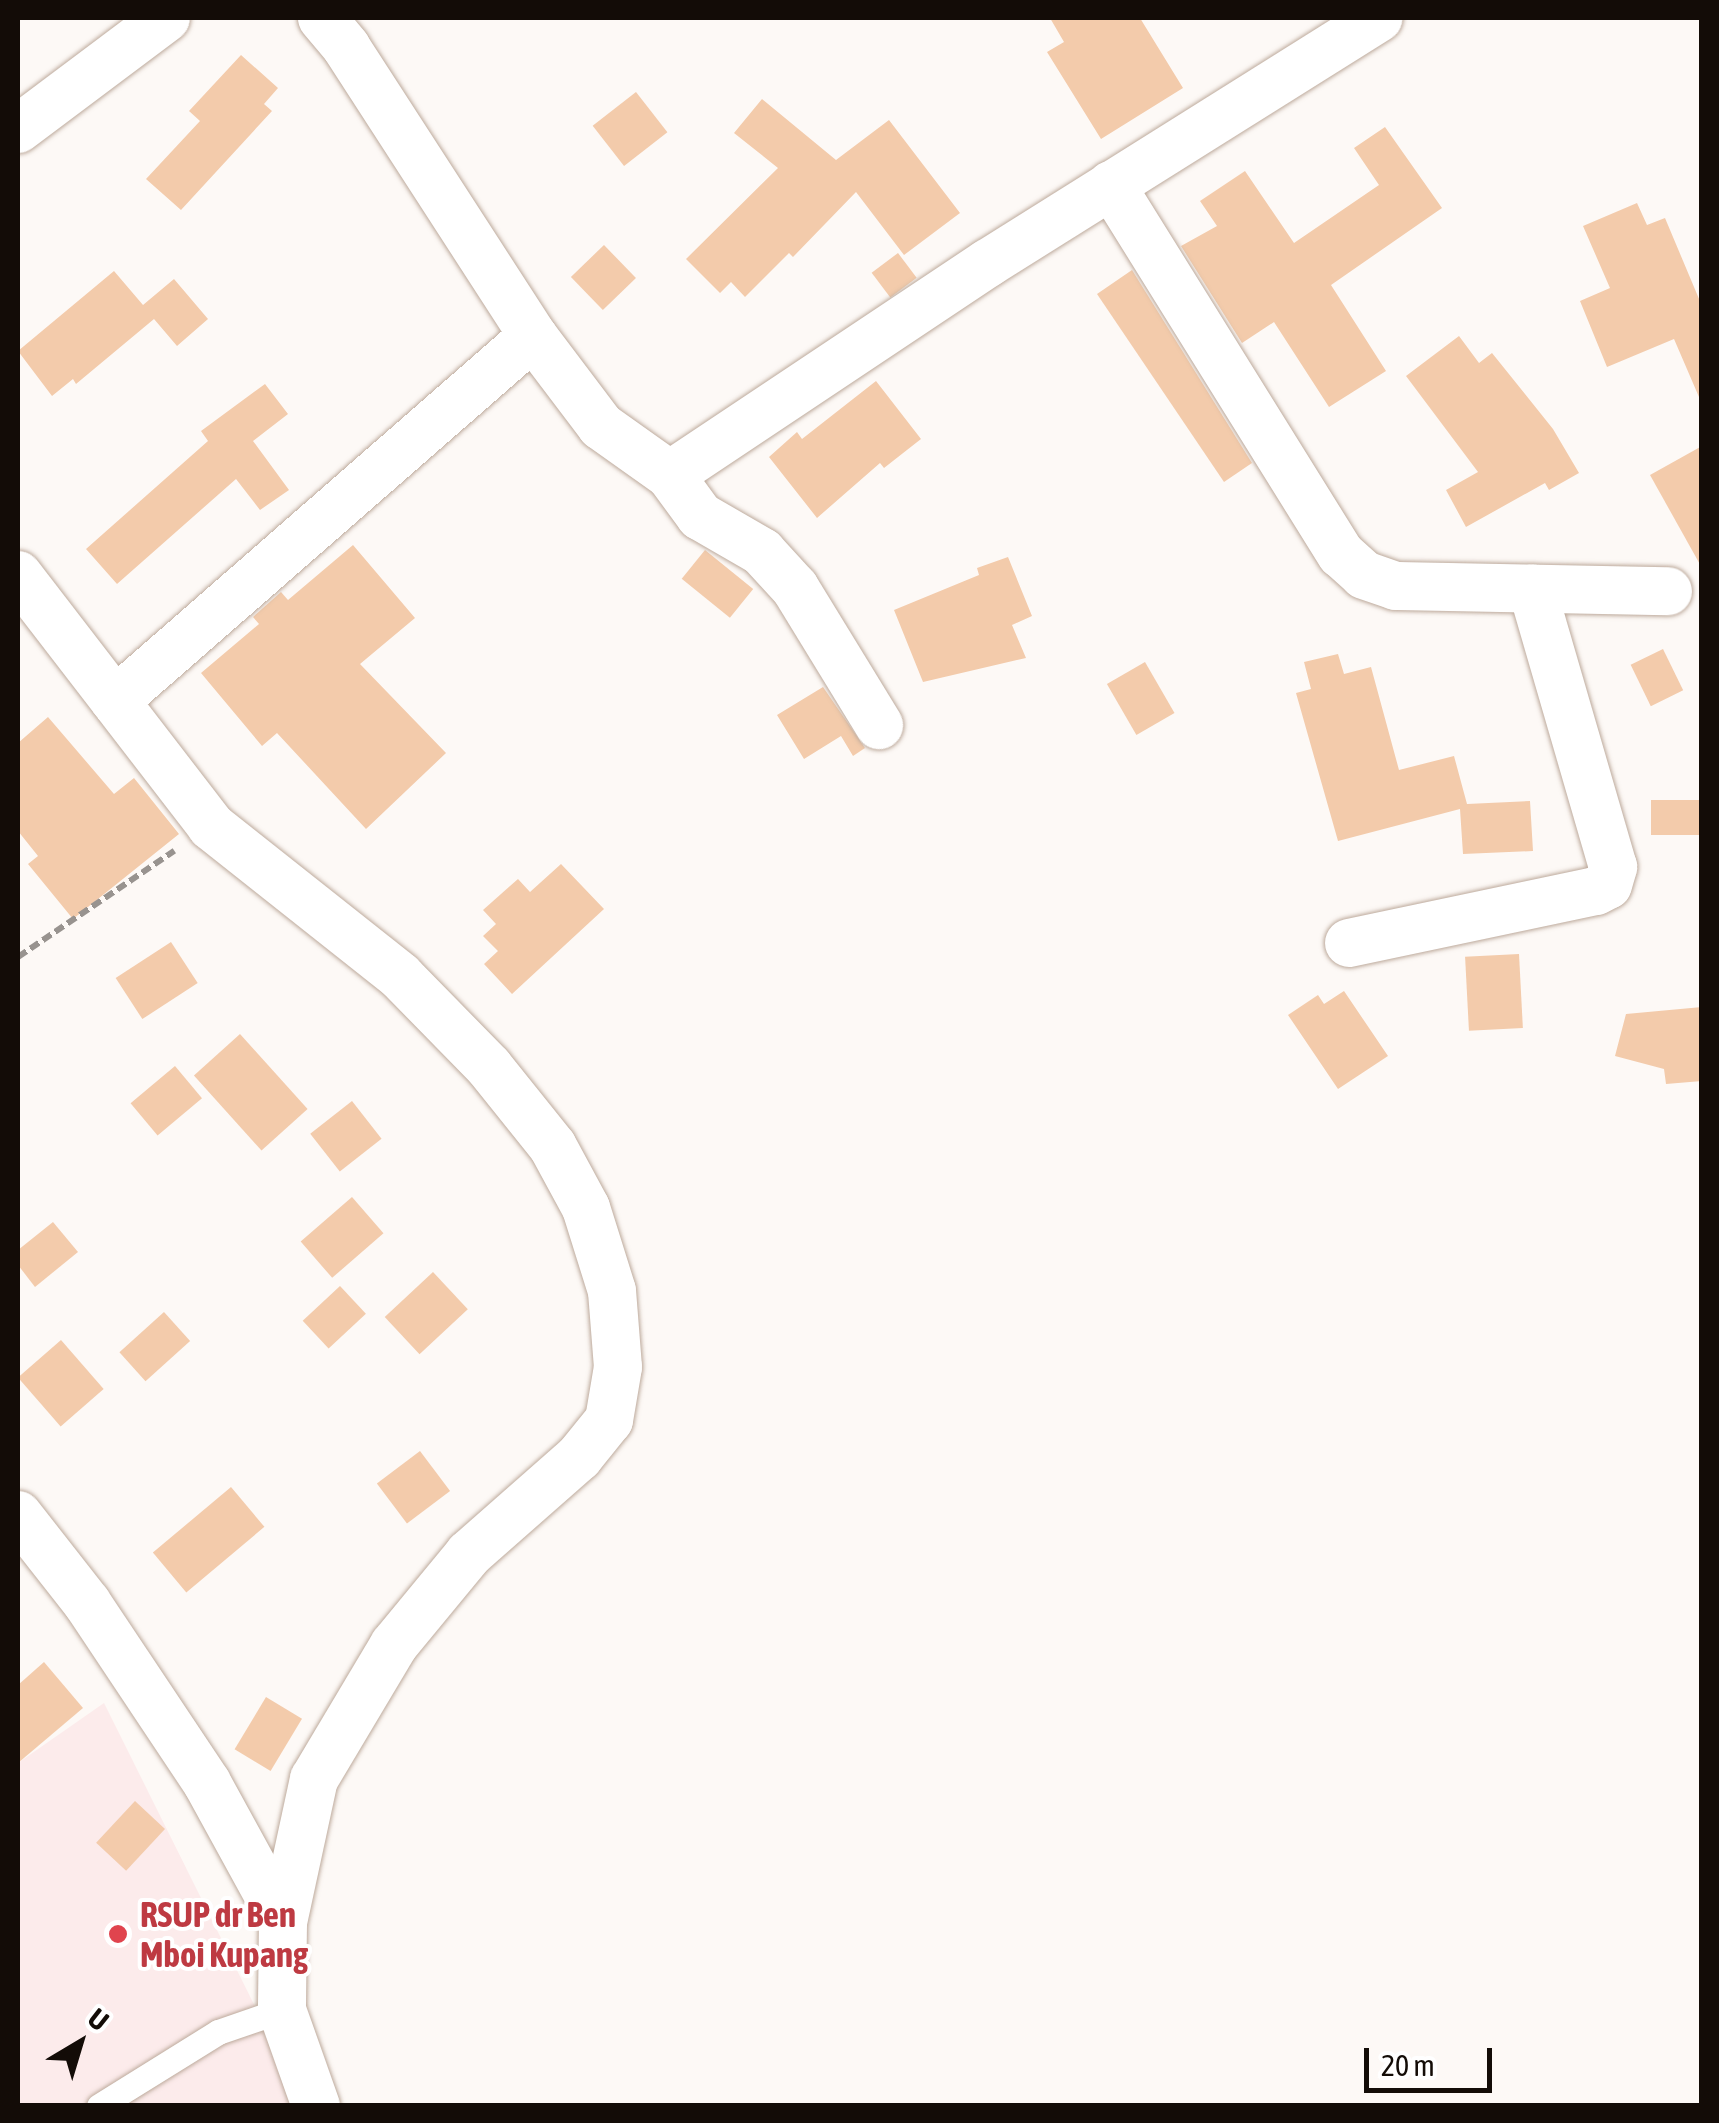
<!DOCTYPE html>
<style>
body{margin:0}
#map{position:relative;width:1719px;height:2123px;overflow:hidden;background:#fdf9f6;font-family:"Asap Condensed",sans-serif}
div>[style]{position:absolute}
[style*='--x']{left:calc(var(--x)*1px);top:calc(var(--y)*1px);width:calc(var(--w)*1px);rotate:calc(var(--a)*1deg)}
.medical>*{inset:0;background:#fcebeb}
.building>*{inset:0;background:#f3cbab;transform-origin:0 0}
.path>*{height:6px;margin-top:-3px;transform-origin:0;background:repeating-linear-gradient(90deg,#98938f 0 10px,transparent 0 15px)}
.roads{filter:drop-shadow(0 0 2px #bdaa9c) drop-shadow(0 0 2px #bdaa9c)}
.service>*{height:25px;margin:-12.5px;padding:0 12.5px;transform-origin:12.5px;border-radius:12.5px;background:#fff}
.minor>*{height:48px;margin:-24px;padding:0 24px;transform-origin:24px;border-radius:24px;background:#fff}
.dots>*{width:28px;height:28px;translate:-50% -50%;box-sizing:border-box;border:5px solid #fff;border-radius:50%}
span{translate:-50% -50%;white-space:nowrap;text-align:center;line-height:1.15;-webkit-text-stroke:8px #fff;paint-order:stroke}
.health-label{font-size:35px;color:#be3a42;font-weight:700}
.left{translate:0 -50%;text-align:left}
.frame{position:absolute;inset:0;border:20px solid #130c07;pointer-events:none}
.north{position:absolute;left:30px;top:1993px;width:100px;height:100px;-webkit-text-stroke:8px #fff;paint-order:stroke;rotate:38deg;font-size:28px;font-weight:700;line-height:40px;text-align:center;color:#130c07}
.north::after{content:'';display:block;margin:auto;width:35px;height:45px;background:#130c07;clip-path:polygon(50% 0,100% 100%,50% 72%,0 100%)}
.scale{position:absolute;left:1364px;top:2048px;width:128px;height:45px;box-sizing:border-box;border:5px solid #130c07;border-top:0;padding-left:12px;font-size:30px;line-height:35px;white-space:nowrap;color:#130c07;-webkit-text-stroke:8px #fff;paint-order:stroke}
</style>
<div id="map">
<div class="medical">
<i style="clip-path:polygon(104px 1703px,304px 2105px,18px 2105px,18px 1763px)"></i>
</div>
<div class="building">
<i style="clip-path:polygon(1050px 18px,1140px 18px,1183px 88px,1101px 139px,1047px 52px,1064px 42px)"></i>
<i style="clip-path:polygon(241px 55px,278px 88px,264px 104px,272px 111px,181px 210px,146px 179px,200px 121px,189px 111px)"></i>
<i style="left:636px;top:92px;width:51px;height:55px;rotate:52deg"></i>
<i style="clip-path:polygon(762px 99px,836px 160px,889px 120px,960px 213px,904px 255px,856px 192px,793px 257px,789px 253px,745px 297px,731px 282px,720px 293px,686px 259px,778px 168px,734px 133px)"></i>
<i style="clip-path:polygon(1385px 127px,1442px 208px,1331px 285px,1386px 371px,1329px 407px,1274px 322px,1242px 343px,1181px 246px,1217px 226px,1200px 201px,1245px 171px,1294px 243px,1379px 185px,1354px 148px)"></i>
<i style="clip-path:polygon(1637px 203px,1647px 225px,1665px 218px,1702px 306px,1702px 404px,1674px 339px,1607px 367px,1580px 301px,1610px 288px,1583px 226px)"></i>
<i style="left:604px;top:245px;width:46px;height:46px;rotate:46deg"></i>
<i style="left:898px;top:253px;width:31px;height:33px;rotate:53deg"></i>
<i style="clip-path:polygon(1132px 270px,1252px 463px,1224px 482px,1097px 294px)"></i>
<i style="clip-path:polygon(114px 271px,143px 305px,174px 279px,208px 319px,177px 346px,154px 319px,76px 384px,73px 379px,52px 396px,18px 351px)"></i>
<i style="clip-path:polygon(1459px 336px,1479px 363px,1492px 353px,1553px 429px,1579px 473px,1549px 490px,1545px 483px,1466px 527px,1446px 490px,1478px 472px,1406px 376px)"></i>
<i style="clip-path:polygon(876px 381px,921px 439px,884px 468px,880px 463px,817px 518px,769px 457px,797px 432px,802px 439px)"></i>
<i style="clip-path:polygon(265px 384px,288px 414px,253px 441px,289px 490px,260px 510px,236px 479px,117px 584px,86px 549px,208px 441px,201px 431px)"></i>
<i style="clip-path:polygon(1702px 446px,1702px 568px,1650px 475px)"></i>
<i style="clip-path:polygon(353px 545px,415px 618px,360px 664px,446px 753px,366px 829px,277px 733px,262px 746px,201px 673px,259px 624px,253px 617px,281px 592px,288px 600px)"></i>
<i style="left:705px;top:550px;width:62px;height:37px;rotate:39deg"></i>
<i style="clip-path:polygon(1008px 557px,1032px 616px,1012px 625px,1026px 658px,923px 682px,894px 610px,979px 575px,977px 568px)"></i>
<i style="left:1663px;top:649px;width:46px;height:36px;rotate:64deg"></i>
<i style="clip-path:polygon(1338px 654px,1344px 674px,1371px 667px,1399px 770px,1454px 756px,1467px 804px,1530px 801px,1533px 851px,1463px 854px,1460px 809px,1338px 841px,1296px 693px,1311px 689px,1304px 662px)"></i>
<i style="left:1145px;top:662px;width:59px;height:44px;rotate:60deg"></i>
<i style="clip-path:polygon(823px 687px,865px 748px,853px 756px,841px 736px,804px 759px,777px 715px)"></i>
<i style="clip-path:polygon(48px 717px,114px 794px,134px 778px,179px 834px,73px 919px,28px 864px,38px 856px,18px 831px,18px 743px)"></i>
<i style="left:1702px;top:800px;width:35px;height:51px;rotate:90deg"></i>
<i style="clip-path:polygon(561px 864px,604px 909px,512px 994px,484px 964px,498px 951px,483px 936px,496px 924px,483px 910px,518px 879px,530px 892px)"></i>
<i style="left:171px;top:942px;width:49px;height:66px;rotate:57deg"></i>
<i style="left:1519px;top:954px;width:74px;height:54px;rotate:87deg"></i>
<i style="clip-path:polygon(1344px 991px,1388px 1056px,1338px 1089px,1288px 1015px,1318px 995px,1324px 1004px)"></i>
<i style="clip-path:polygon(1702px 1007px,1702px 1081px,1666px 1084px,1664px 1069px,1615px 1056px,1626px 1014px)"></i>
<i style="left:240px;top:1034px;width:101px;height:62px;rotate:48deg"></i>
<i style="left:175px;top:1066px;width:42px;height:58px;rotate:50deg"></i>
<i style="left:352px;top:1101px;width:48px;height:53px;rotate:52deg"></i>
<i style="left:352px;top:1197px;width:48px;height:68px;rotate:49deg"></i>
<i style="clip-path:polygon(53px 1222px,78px 1252px,35px 1287px,18px 1265px,18px 1250px)"></i>
<i style="left:433px;top:1272px;width:51px;height:66px;rotate:47deg"></i>
<i style="left:340px;top:1286px;width:38px;height:51px;rotate:47deg"></i>
<i style="left:164px;top:1312px;width:39px;height:60px;rotate:48deg"></i>
<i style="left:61px;top:1340px;width:65px;height:57px;rotate:49deg"></i>
<i style="left:420px;top:1451px;width:50px;height:54px;rotate:53deg"></i>
<i style="left:231px;top:1487px;width:52px;height:102px;rotate:50deg"></i>
<i style="clip-path:polygon(44px 1662px,83px 1708px,18px 1763px,18px 1685px)"></i>
<i style="left:266px;top:1697px;width:42px;height:61px;rotate:31deg"></i>
<i style="left:135px;top:1801px;width:41px;height:57px;rotate:43deg"></i>
</div>
<div class="path">
<i style="--x:18;--y:957;--w:189;--a:-34.2"></i>
</div>
<div class="roads">
<div class="service">
<i style="--x:99;--y:2106;--w:140;--a:-31.9"></i>
<i style="--x:218;--y:2032;--w:68;--a:-19"></i>
</div>
<div class="minor">
<i style="--x:322;--y:18;--w:38;--a:50"></i>
<i style="--x:346;--y:47;--w:344;--a:57.1"></i>
<i style="--x:533;--y:336;--w:113;--a:52.9"></i>
<i style="--x:601;--y:426;--w:85;--a:35.4"></i>
<i style="--x:670;--y:475;--w:51;--a:53.8"></i>
<i style="--x:700;--y:516;--w:72;--a:30.1"></i>
<i style="--x:762;--y:552;--w:49;--a:47.5"></i>
<i style="--x:795;--y:588;--w:161;--a:58.5"></i>
<i style="--x:18;--y:129;--w:185;--a:-36.9"></i>
<i style="--x:1111;--y:185;--w:435;--a:58.1"></i>
<i style="--x:1341;--y:554;--w:31;--a:42"></i>
<i style="--x:1364;--y:575;--w:34;--a:19"></i>
<i style="--x:1396;--y:586;--w:272;--a:1.1"></i>
<i style="--x:670;--y:475;--w:382;--a:-33.7"></i>
<i style="--x:988;--y:263;--w:461;--a:-32.1"></i>
<i style="--x:18;--y:575;--w:317;--a:52.4"></i>
<i style="--x:211;--y:826;--w:241;--a:38.4"></i>
<i style="--x:400;--y:976;--w:127;--a:45.6"></i>
<i style="--x:489;--y:1067;--w:102;--a:51.3"></i>
<i style="--x:553;--y:1147;--w:69;--a:61.6"></i>
<i style="--x:586;--y:1208;--w:87;--a:72.6"></i>
<i style="--x:612;--y:1291;--w:76;--a:85.5"></i>
<i style="--x:618;--y:1367;--w:54;--a:99.6"></i>
<i style="--x:609;--y:1420;--w:48;--a:129"></i>
<i style="--x:579;--y:1457;--w:147;--a:138.6"></i>
<i style="--x:469;--y:1554;--w:118;--a:129.5"></i>
<i style="--x:394;--y:1645;--w:156;--a:120.8"></i>
<i style="--x:314;--y:1779;--w:146;--a:102.2"></i>
<i style="--x:115;--y:701;--w:555;--a:-41.13"></i>
<i style="--x:1349;--y:943;--w:252;--a:-11.9"></i>
<i style="--x:1596;--y:891;--w:13;--a:-27"></i>
<i style="--x:1608;--y:885;--w:19;--a:-74"></i>
<i style="--x:1613;--y:867;--w:290;--a:-106.2"></i>
<i style="--x:18;--y:1515;--w:112;--a:51.9"></i>
<i style="--x:87;--y:1603;--w:216;--a:56.3"></i>
<i style="--x:207;--y:1783;--w:158;--a:61.3"></i>
<i style="--x:283;--y:1922;--w:88;--a:90.7"></i>
<i style="--x:282;--y:2010;--w:102;--a:70.5"></i>
</div>
</div>
<div class="dots">
<i style="left:118px;top:1934px;background:#e0444e"></i>
</div>
<div class="health-label">
<span class="left" style="left:140px;top:1934px">RSUP dr Ben<br>Mboi Kupang</span>
</div>
<div class="frame"></div>
<div class="north">U</div>
<div class="scale">20 m</div>
</div>
